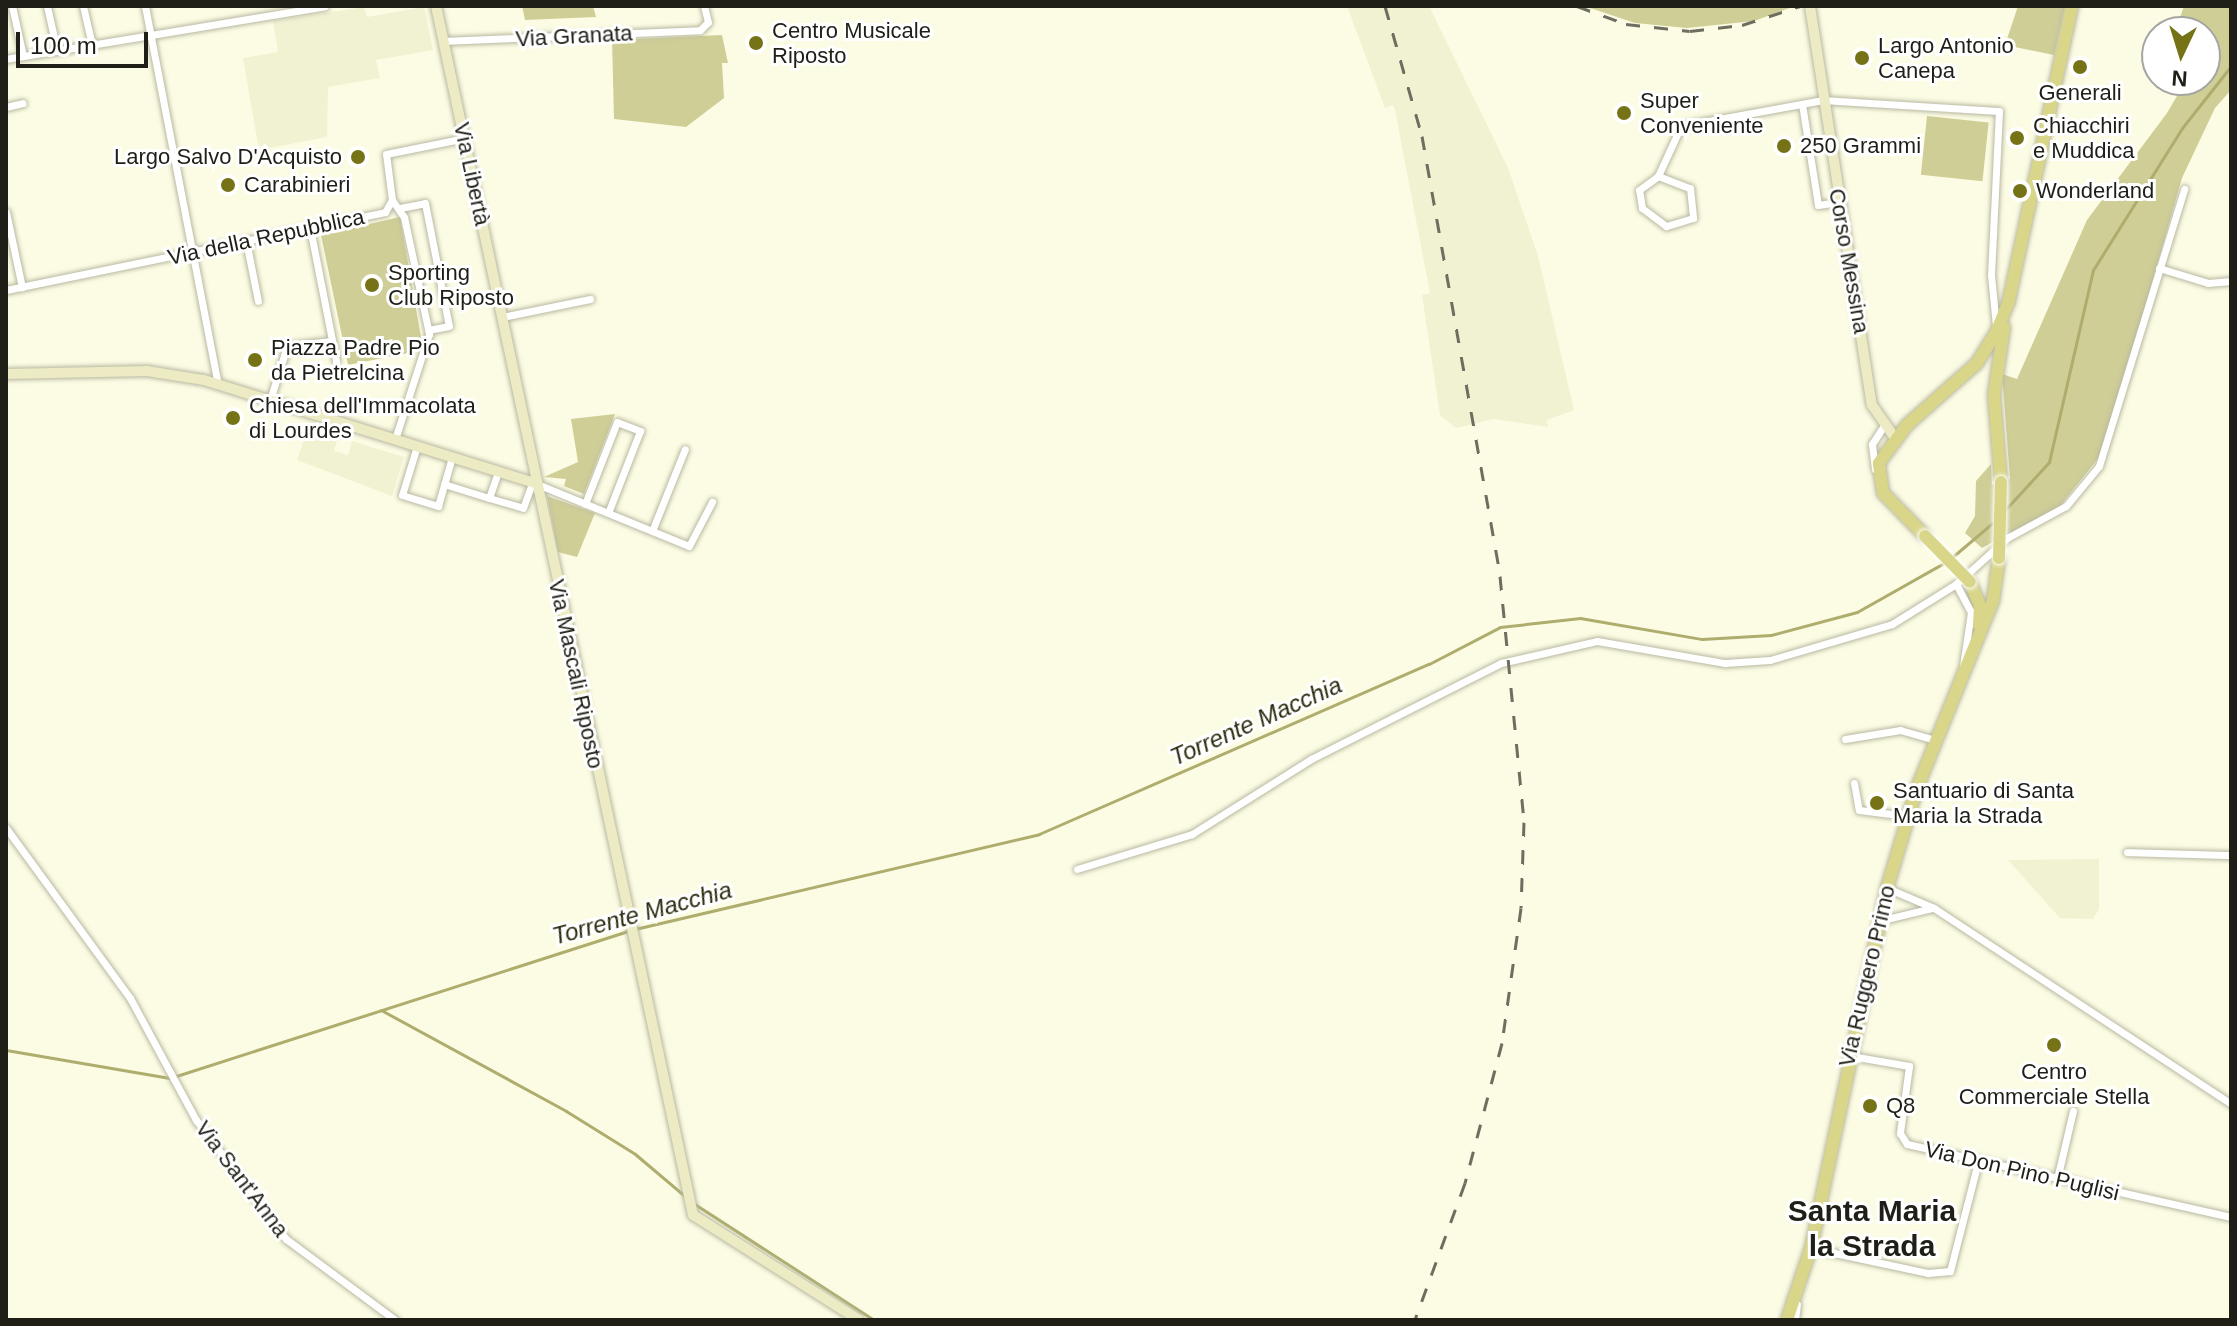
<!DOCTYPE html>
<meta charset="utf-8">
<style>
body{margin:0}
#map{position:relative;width:2237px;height:1326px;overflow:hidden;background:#fcfce4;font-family:Helvetica,sans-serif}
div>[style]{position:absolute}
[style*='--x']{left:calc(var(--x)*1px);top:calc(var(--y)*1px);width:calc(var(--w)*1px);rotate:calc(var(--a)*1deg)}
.built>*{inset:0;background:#f1f2d2}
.green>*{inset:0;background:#cfce97;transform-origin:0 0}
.stream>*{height:3px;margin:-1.5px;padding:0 1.5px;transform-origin:1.5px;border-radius:1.5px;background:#aead6d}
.roads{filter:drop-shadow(0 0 2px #b9b9a3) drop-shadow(0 0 2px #b9b9a3)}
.street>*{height:7px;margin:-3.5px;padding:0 3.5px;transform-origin:3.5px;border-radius:3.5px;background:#fff}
.secondary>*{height:10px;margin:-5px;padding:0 5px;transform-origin:5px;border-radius:5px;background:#ecebc4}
.primary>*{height:12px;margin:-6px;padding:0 6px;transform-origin:6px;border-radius:6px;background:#d9d68a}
.rail>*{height:3px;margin-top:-1.5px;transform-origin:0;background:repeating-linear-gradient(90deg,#6e6e60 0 14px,transparent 0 28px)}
.bridges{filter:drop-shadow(0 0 2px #fff) drop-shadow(0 0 2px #fff)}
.primary-bridge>*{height:12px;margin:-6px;padding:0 6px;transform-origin:6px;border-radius:6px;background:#d9d68a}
.dots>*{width:22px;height:22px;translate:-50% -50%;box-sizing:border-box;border:4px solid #fff;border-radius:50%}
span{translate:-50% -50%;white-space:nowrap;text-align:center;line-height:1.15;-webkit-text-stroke:6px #fff;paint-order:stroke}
.poi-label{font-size:22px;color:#1f1f17}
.left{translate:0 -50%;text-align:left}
.right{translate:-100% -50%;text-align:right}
.street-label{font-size:22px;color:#1f1f17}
.water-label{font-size:24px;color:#2e2d10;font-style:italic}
.district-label{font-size:30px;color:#1f1f17;font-weight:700}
.frame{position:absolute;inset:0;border:8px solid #1f1f17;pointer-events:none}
.north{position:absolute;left:2141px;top:16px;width:80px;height:80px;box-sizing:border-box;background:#fff;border:2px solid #a5a5a2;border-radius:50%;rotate:184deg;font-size:22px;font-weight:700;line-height:32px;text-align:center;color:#1f1f17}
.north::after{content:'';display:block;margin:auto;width:28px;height:36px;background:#767316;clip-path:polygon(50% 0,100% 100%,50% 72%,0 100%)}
.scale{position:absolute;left:16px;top:32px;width:132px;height:36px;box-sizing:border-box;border:4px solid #1f1f17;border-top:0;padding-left:10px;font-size:24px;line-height:28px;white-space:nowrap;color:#1f1f17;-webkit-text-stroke:6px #fff;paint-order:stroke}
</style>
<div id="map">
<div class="built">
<i style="clip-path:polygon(1347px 6px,1429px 6px,1508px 168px,1538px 256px,1574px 410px,1547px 420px,1548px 427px,1494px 419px,1456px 428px,1440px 415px,1422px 295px,1430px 293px,1395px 110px,1393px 105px,1385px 108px)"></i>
<i style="clip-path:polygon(364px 7px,367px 17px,424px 7px,433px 50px,376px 60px,380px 78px,328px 87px,327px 137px,259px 150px,243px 58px,278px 52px,273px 21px)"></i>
<i style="clip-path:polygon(310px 422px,340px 431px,334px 451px,348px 455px,352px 441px,404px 457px,392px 496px,297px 460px)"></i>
<i style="clip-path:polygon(2099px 859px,2099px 909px,2093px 919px,2060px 918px,2008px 860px)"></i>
</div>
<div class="green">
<i style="clip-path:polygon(522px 6px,593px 6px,596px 17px,525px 20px)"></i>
<i style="clip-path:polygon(1584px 6px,1795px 6px,1754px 21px,1687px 28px,1635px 23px)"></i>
<i style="clip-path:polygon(2018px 6px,2065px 6px,2054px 55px,2005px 45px)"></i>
<i style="clip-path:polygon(2184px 6px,2231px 6px,2231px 90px,2215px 108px,2182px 178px,2104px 451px,2060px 506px,1982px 548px,1965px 533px,1975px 516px,1976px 481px,1991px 464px,1992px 485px,2010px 479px,2002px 374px,2017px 379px,2087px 220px,2167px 113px,2184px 84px,2180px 80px,2205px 80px,2205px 32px,2175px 32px)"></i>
<i style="clip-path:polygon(722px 35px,728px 63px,722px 63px,724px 98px,686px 127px,614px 119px,612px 40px)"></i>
<i style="left:1927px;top:116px;width:62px;height:59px;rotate:6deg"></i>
<i style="clip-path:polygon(400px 217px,422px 343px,413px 352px,348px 365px,321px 235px)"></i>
<i style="clip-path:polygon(615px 414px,584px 494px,564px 486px,566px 479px,544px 477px,578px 462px,571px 419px)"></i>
<i style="clip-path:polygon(547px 496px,595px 513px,577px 557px,558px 552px)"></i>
</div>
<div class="stream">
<i style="--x:2004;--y:511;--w:67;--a:-47.4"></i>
<i style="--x:2049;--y:462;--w:197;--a:-77.1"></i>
<i style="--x:2093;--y:270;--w:168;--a:-57.9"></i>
<i style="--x:2182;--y:128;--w:79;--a:-51.7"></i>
<i style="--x:1950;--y:559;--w:60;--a:-40.3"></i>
<i style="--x:635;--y:929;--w:415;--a:-13.2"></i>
<i style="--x:1039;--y:834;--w:425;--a:-23.6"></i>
<i style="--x:1429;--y:664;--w:80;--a:-27.5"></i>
<i style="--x:1500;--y:627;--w:81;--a:-6.4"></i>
<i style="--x:1580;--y:618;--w:124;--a:9.8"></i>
<i style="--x:1702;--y:639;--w:69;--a:-3.3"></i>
<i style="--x:1771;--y:635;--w:89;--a:-15"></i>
<i style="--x:1857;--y:612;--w:100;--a:-29.4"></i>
<i style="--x:381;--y:1010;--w:211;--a:28.6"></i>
<i style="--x:566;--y:1111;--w:81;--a:31.9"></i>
<i style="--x:635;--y:1154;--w:68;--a:40.2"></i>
<i style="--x:6;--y:1050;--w:166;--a:9.7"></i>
<i style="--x:170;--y:1078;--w:481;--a:-17.8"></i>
<i style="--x:693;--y:1203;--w:216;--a:32.9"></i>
</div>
<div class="roads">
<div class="street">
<i style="--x:12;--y:6;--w:51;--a:77.6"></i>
<i style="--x:47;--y:6;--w:46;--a:77.5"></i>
<i style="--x:83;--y:6;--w:40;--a:77"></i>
<i style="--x:145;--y:6;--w:385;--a:79.1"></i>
<i style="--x:442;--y:41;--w:258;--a:-2.4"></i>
<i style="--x:700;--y:30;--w:11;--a:-45"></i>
<i style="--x:708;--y:22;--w:16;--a:-104"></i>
<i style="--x:6;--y:59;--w:323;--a:-9.4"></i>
<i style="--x:1802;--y:104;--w:102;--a:81"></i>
<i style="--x:1818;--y:205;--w:21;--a:-8"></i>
<i style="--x:6;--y:107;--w:17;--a:-13"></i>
<i style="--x:1658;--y:176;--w:55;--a:-65.3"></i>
<i style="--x:1681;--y:126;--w:143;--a:-10.4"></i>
<i style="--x:1822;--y:100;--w:177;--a:3.6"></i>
<i style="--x:1999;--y:111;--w:164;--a:92.8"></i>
<i style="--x:1991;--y:275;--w:51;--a:84.4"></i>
<i style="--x:1658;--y:176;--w:34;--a:21"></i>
<i style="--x:1690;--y:188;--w:30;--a:84"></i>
<i style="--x:1693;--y:218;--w:28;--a:163"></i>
<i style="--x:1666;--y:226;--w:30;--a:-143"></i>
<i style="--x:1642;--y:208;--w:18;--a:-99"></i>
<i style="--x:1639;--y:190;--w:24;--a:-36"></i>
<i style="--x:392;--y:200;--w:21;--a:55"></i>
<i style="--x:404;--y:217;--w:120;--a:77.9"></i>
<i style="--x:429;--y:334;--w:110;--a:107.9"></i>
<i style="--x:400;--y:208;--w:25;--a:-11"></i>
<i style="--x:425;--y:203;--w:125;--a:79"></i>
<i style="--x:449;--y:326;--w:21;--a:169"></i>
<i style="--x:6;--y:212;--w:77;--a:78"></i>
<i style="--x:310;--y:228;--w:135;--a:78.9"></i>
<i style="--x:246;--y:241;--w:61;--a:78.7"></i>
<i style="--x:2159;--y:268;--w:51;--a:17"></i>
<i style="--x:2208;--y:283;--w:23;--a:-5"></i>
<i style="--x:6;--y:290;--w:387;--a:-11.6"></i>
<i style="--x:385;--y:212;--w:14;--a:-60"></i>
<i style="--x:392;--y:200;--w:46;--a:-97.4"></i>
<i style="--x:386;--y:154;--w:81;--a:-11.4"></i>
<i style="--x:502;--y:317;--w:90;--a:-11.6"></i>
<i style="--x:270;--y:400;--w:57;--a:-72.5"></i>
<i style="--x:287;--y:346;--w:45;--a:-6.3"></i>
<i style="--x:417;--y:446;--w:51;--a:107"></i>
<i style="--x:402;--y:495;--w:38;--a:17"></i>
<i style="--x:438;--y:506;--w:51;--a:-74.1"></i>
<i style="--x:1875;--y:469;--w:25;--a:-97"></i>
<i style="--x:1872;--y:444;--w:20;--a:-57"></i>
<i style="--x:444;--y:484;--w:47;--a:17.3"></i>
<i style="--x:489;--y:498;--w:28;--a:-71"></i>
<i style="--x:537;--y:484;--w:164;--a:22.2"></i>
<i style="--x:689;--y:546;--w:50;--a:-62.4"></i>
<i style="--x:489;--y:498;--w:35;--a:16"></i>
<i style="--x:523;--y:508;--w:27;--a:-70"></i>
<i style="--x:585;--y:504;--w:88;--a:-68.7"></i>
<i style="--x:617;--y:422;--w:25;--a:21"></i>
<i style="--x:640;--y:431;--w:88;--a:111.3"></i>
<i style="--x:652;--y:531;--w:88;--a:-68.1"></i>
<i style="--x:1956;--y:584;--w:32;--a:62"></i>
<i style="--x:1971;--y:612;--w:62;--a:98.4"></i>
<i style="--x:1845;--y:739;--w:56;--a:-9.3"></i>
<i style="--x:1900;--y:730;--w:37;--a:16"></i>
<i style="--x:1854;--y:783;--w:27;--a:80"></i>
<i style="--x:1859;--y:810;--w:48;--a:7.1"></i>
<i style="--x:6;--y:828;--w:210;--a:53.9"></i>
<i style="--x:130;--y:998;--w:139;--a:61.6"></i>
<i style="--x:196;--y:1120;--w:149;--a:52.9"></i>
<i style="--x:286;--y:1239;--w:136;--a:36.6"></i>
<i style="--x:2127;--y:852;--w:104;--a:1.7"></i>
<i style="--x:1077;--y:869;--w:120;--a:-16.9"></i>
<i style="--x:1192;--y:834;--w:141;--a:-32.2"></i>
<i style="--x:1311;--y:759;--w:213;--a:-26.8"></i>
<i style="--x:1501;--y:663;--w:98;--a:-12.9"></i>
<i style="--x:1597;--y:641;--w:130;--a:9.8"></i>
<i style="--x:1725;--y:663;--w:45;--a:-3.8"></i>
<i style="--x:1770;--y:660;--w:127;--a:-16.4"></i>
<i style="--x:1892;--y:624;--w:75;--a:-32"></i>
<i style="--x:1956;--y:584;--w:69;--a:-42"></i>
<i style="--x:2007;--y:538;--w:67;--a:-28.5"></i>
<i style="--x:2066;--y:506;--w:52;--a:-50.5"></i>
<i style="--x:2099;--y:466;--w:290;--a:-72.9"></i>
<i style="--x:1887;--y:888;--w:51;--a:23.1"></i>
<i style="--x:1934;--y:908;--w:356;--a:33.4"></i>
<i style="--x:1878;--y:921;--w:56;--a:-13.5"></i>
<i style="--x:1851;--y:1056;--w:59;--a:9.8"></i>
<i style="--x:1909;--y:1066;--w:68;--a:97.7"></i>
<i style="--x:1900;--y:1133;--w:13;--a:58"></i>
<i style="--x:1907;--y:1144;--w:332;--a:12.7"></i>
<i style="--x:2057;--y:1179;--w:70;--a:-76.8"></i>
<i style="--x:1811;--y:1248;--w:120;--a:12.1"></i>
<i style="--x:1928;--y:1273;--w:22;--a:-5"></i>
<i style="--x:1950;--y:1271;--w:113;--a:-75.6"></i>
<i style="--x:1795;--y:1320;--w:16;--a:-83"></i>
</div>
<div class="secondary">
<i style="--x:436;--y:6;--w:1236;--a:78"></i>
<i style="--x:693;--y:1215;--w:196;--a:32.3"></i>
<i style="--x:1810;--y:6;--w:404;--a:81.2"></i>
<i style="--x:1872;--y:405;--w:40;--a:55.1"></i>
<i style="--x:6;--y:374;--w:141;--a:-1.2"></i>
<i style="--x:147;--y:371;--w:58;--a:9"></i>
<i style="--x:204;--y:380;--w:349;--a:17.3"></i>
</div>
<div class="primary">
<i style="--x:2001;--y:482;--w:87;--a:-94.6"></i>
<i style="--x:1994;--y:395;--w:69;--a:-81.6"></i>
<i style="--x:1925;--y:536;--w:60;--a:-134.3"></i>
<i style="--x:1883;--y:493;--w:30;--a:-98"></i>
<i style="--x:1879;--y:463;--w:47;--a:-53.6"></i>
<i style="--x:1907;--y:425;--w:94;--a:-41.5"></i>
<i style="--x:1977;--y:363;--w:36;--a:-58"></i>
<i style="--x:1996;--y:333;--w:35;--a:-68"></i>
<i style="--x:2009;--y:300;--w:301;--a:-77.9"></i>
<i style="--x:1970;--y:582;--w:26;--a:67"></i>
<i style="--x:1980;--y:606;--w:19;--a:93"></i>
<i style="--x:1787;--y:1320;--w:76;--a:-71.6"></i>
<i style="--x:1811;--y:1248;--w:368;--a:-78.1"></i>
<i style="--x:1887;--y:888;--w:104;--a:-73.3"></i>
<i style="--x:1917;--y:788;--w:202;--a:-67.9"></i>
<i style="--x:1993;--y:601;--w:43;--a:-82.1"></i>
</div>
</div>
<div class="rail">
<i style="--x:1385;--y:6;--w:135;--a:74.1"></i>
<i style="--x:1422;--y:136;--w:447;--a:79.9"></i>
<i style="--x:1500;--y:576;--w:247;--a:84.4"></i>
<i style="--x:1524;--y:822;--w:86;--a:92"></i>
<i style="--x:1521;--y:908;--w:136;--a:98"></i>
<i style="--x:1502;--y:1043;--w:145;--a:104.8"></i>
<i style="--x:1465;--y:1183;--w:146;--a:110.1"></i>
<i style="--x:1577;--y:6;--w:52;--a:20.2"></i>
<i style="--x:1626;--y:24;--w:64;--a:6.2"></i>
<i style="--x:1690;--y:31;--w:52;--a:-6.6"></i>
<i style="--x:1742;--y:25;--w:62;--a:-17.9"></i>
</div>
<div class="bridges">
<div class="primary-bridge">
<i style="--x:1925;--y:536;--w:64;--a:45.6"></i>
<i style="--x:1999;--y:558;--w:76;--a:-88.5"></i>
</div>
</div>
<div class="dots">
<i style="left:756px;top:43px;background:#767316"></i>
<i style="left:1862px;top:58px;background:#767316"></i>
<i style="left:2080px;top:67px;background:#767316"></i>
<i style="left:1624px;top:113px;background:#767316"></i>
<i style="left:2017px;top:138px;background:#767316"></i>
<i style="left:1784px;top:146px;background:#767316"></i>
<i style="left:358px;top:157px;background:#767316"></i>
<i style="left:228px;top:185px;background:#767316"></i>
<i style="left:2020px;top:191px;background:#767316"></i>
<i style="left:372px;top:285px;background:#767316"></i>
<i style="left:255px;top:360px;background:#767316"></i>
<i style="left:233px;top:418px;background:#767316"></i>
<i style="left:1877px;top:803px;background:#767316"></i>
<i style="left:2054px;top:1045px;background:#767316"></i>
<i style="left:1870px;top:1106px;background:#767316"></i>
</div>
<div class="poi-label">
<span class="left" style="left:772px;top:43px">Centro Musicale<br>Riposto</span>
<span class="left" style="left:1878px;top:58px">Largo Antonio<br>Canepa</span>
<span style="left:2080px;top:93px">Generali</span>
<span class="left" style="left:1640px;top:113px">Super<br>Conveniente</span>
<span class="left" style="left:2033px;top:138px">Chiacchiri<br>e Muddica</span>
<span class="left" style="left:1800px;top:146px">250 Grammi</span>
<span class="right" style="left:342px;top:157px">Largo Salvo D'Acquisto</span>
<span class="left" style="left:244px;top:185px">Carabinieri</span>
<span class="left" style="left:2036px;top:191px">Wonderland</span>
<span class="left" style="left:388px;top:285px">Sporting<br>Club Riposto</span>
<span class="left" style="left:271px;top:360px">Piazza Padre Pio<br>da Pietrelcina</span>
<span class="left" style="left:249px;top:418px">Chiesa dell'Immacolata<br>di Lourdes</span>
<span class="left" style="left:1893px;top:803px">Santuario di Santa<br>Maria la Strada</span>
<span style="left:2054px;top:1084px">Centro<br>Commerciale Stella</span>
<span class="left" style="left:1886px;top:1106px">Q8</span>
</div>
<div class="street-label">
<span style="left:574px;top:36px;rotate:-3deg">Via Granata</span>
<span style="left:472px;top:174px;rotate:78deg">Via Libertà</span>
<span style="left:266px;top:237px;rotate:-12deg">Via della Repubblica</span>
<span style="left:1849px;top:261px;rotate:80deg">Corso Messina</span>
<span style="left:576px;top:674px;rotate:78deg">Via Mascali Riposto</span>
<span style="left:1867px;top:976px;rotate:-77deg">Via Ruggero Primo</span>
<span style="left:2022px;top:1171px;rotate:13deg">Via Don Pino Puglisi</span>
<span style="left:242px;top:1179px;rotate:53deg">Via Sant'Anna</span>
</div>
<div class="water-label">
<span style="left:1256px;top:721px;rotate:-24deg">Torrente Macchia</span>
<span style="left:642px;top:913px;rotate:-15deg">Torrente Macchia</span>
</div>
<div class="district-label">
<span style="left:1872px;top:1228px">Santa Maria<br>la Strada</span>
</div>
<div class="frame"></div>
<div class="north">N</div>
<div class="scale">100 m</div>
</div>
